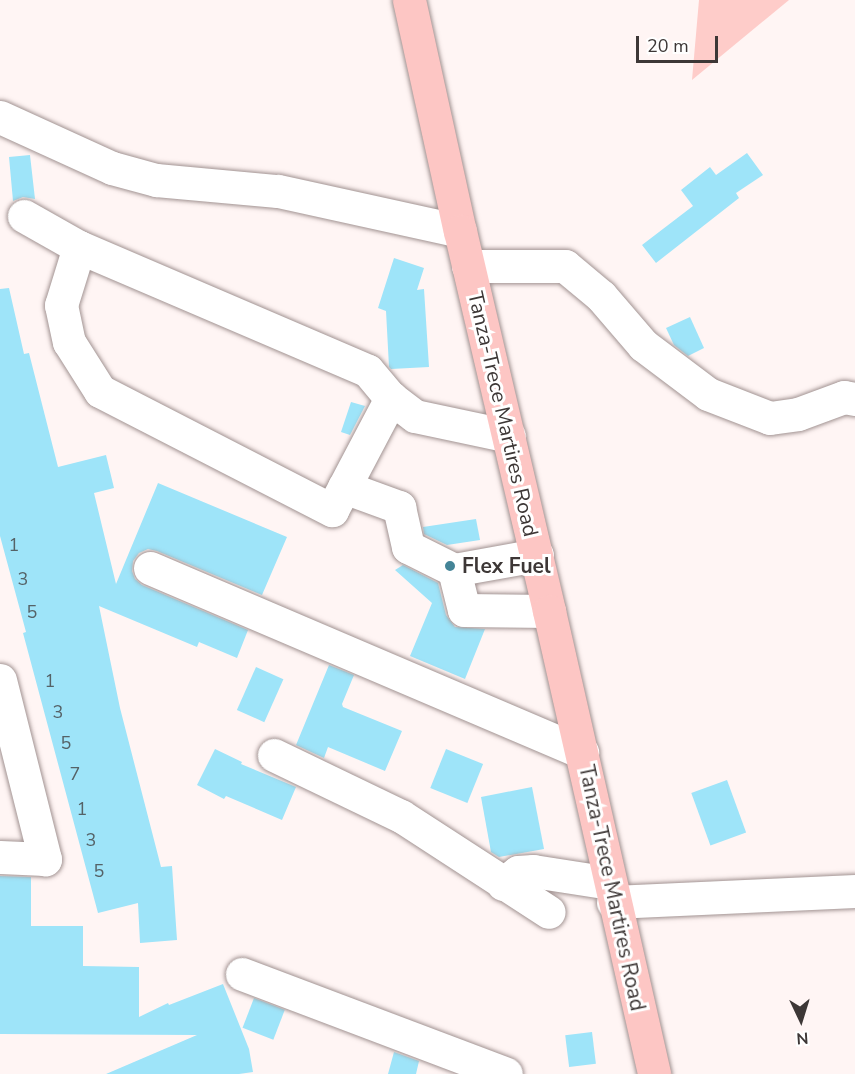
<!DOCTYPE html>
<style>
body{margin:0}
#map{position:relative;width:855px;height:1074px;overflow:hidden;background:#fff5f4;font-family:"Nunito Sans",sans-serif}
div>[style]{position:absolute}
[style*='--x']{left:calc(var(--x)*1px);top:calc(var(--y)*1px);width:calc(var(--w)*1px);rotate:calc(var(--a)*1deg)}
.green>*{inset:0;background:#feccc9}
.building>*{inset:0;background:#9ee4f9;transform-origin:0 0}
.roads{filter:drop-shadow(0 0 2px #a29392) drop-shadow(0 0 2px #a29392)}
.minor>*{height:33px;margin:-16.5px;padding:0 16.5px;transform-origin:16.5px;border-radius:16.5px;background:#fff}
.major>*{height:33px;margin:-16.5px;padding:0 16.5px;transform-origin:16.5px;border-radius:16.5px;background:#fdc6c4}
.dots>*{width:16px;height:16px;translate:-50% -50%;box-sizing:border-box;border:3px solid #fff;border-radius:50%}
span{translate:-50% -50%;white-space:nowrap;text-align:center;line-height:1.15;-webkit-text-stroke:6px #fff;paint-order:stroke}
.number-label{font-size:18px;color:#556267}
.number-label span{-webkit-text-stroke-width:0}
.street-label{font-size:21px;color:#3d3736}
.poi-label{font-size:21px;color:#3d3736;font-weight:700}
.left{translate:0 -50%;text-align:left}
.north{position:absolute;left:771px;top:990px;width:60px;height:60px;-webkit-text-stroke:4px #fff;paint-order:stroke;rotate:176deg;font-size:16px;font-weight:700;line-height:24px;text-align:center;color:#3d3736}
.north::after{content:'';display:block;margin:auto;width:21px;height:27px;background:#3d3736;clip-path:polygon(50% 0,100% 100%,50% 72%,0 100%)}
.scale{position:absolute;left:636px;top:36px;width:82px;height:27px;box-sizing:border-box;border:3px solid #3d3736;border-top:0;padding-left:8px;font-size:18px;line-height:21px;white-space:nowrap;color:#3d3736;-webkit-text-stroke:4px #fff;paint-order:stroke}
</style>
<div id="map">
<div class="green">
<i style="clip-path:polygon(699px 0,789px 0,692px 80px)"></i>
</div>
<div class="building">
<i style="clip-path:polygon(747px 153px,763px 175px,736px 193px,739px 198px,656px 263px,642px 245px,693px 206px,681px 190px,710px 167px,716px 175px)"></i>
<i style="clip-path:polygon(30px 155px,35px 199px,23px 197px,13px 201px,9px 157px)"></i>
<i style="clip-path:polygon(394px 258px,424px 268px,417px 290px,424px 289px,429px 367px,391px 369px,389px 367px,386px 311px,378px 308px)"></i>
<i style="clip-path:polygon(9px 288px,24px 354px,29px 353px,58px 467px,106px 455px,114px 488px,94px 493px,116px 584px,158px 483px,287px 537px,262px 595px,157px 551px,148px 549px,139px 553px,133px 561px,132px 571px,135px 579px,142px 585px,248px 630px,237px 658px,199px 642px,197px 647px,99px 606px,120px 708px,161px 867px,172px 866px,177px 940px,140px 943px,138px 903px,98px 913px,23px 633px,26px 632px,0 536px,0 289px)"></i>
<i style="clip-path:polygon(690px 317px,704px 348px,688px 356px,674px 345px,666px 328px)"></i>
<i style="clip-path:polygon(351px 402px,365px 406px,350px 435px,341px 432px)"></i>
<i style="clip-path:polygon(476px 519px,480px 540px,447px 545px,424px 534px,423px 527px)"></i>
<i style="clip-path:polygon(403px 565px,438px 583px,446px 615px,455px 627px,485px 629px,465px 679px,410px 656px,432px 603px,395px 570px)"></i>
<i style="clip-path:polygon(329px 665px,354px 675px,342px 704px,343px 707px,402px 731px,385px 771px,328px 747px,324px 758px,296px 745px)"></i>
<i style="left:256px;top:667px;width:30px;height:47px;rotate:24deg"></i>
<i style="clip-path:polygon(215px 749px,242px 762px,241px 764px,296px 787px,282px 820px,226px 796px,224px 799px,197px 785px)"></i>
<i style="left:446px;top:749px;width:40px;height:42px;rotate:22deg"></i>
<i style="left:727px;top:780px;width:56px;height:38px;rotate:70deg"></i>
<i style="clip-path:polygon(532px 787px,544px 849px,499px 857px,491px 852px,481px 797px)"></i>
<i style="clip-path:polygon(0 876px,31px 877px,31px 926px,83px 926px,83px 966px,139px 967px,139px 1017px,168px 1003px,169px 1005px,223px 984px,249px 1049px,253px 1072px,239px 1074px,106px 1074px,197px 1035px,0 1034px)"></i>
<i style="left:254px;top:998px;width:33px;height:32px;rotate:21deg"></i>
<i style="left:592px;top:1032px;width:32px;height:27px;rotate:83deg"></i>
<i style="clip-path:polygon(394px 1052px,419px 1061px,416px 1074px,388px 1074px)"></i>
</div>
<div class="roads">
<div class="minor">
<i style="--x:0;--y:117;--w:123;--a:24.5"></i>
<i style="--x:112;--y:168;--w:46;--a:15.3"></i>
<i style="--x:156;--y:180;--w:122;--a:5.2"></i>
<i style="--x:278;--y:191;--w:186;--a:12.4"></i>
<i style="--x:24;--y:216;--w:63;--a:29.4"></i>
<i style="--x:79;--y:247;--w:314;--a:23.2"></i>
<i style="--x:368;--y:371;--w:35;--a:50"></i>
<i style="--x:391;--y:398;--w:30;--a:37"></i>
<i style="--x:415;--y:416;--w:96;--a:12"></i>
<i style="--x:79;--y:247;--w:61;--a:107.2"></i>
<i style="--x:61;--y:305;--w:38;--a:78"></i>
<i style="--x:69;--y:342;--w:58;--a:57.7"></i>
<i style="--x:100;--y:391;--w:261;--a:27.2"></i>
<i style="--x:332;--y:510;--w:127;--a:-62.2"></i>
<i style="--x:468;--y:266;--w:97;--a:0"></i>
<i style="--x:565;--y:266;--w:47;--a:39.8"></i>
<i style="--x:601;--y:296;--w:65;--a:49.4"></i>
<i style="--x:643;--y:345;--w:81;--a:37"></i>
<i style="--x:708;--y:394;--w:66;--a:21.2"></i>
<i style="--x:770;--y:418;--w:28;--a:-8"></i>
<i style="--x:798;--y:414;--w:49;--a:-20.3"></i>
<i style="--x:844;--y:397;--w:11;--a:10"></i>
<i style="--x:344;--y:487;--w:59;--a:20"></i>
<i style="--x:399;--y:507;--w:41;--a:77.3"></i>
<i style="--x:408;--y:547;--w:51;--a:26.6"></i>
<i style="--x:537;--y:555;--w:84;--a:169.8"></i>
<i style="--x:454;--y:570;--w:41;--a:76"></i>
<i style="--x:464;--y:610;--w:85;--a:0.7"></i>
<i style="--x:150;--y:568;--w:470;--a:23.1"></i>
<i style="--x:0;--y:680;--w:185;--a:75.9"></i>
<i style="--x:45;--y:859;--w:45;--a:-177.5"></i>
<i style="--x:274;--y:755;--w:141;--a:25.7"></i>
<i style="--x:401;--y:816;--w:176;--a:33"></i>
<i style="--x:503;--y:884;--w:19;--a:-39"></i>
<i style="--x:518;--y:872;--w:15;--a:-4"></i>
<i style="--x:533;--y:871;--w:78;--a:8.9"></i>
<i style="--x:613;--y:902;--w:242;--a:-2.6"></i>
<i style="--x:242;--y:974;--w:282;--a:20.7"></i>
</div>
<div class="major">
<i style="--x:409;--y:0;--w:237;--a:77.6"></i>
<i style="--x:460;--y:231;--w:390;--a:76.8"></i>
<i style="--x:549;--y:611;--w:475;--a:77.2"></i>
</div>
</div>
<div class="dots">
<i style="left:450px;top:566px;background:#448497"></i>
</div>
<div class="number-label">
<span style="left:14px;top:545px">1</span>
<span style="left:23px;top:579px">3</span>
<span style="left:32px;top:612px">5</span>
<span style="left:50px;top:681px">1</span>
<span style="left:58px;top:712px">3</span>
<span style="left:66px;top:743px">5</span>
<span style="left:75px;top:774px">7</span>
<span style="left:82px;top:809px">1</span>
<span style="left:91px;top:840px">3</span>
<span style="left:99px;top:871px">5</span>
</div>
<div class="street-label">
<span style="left:503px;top:414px;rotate:77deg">Tanza-Trece Martires Road</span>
<span style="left:612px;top:888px;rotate:78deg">Tanza-Trece Martires Road</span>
</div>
<div class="poi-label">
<span class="left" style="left:462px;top:566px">Flex Fuel</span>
</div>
<div class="north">N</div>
<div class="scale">20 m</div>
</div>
